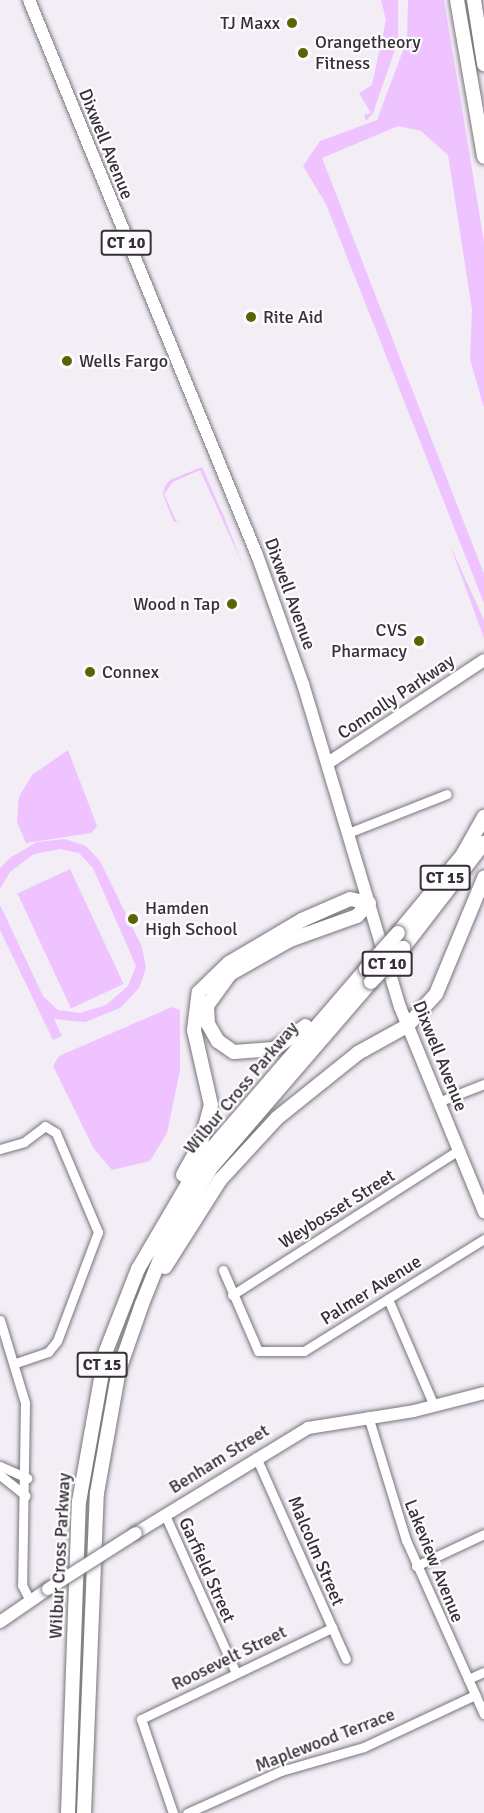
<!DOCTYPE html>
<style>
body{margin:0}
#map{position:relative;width:484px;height:1813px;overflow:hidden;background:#f3edf5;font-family:Signika,sans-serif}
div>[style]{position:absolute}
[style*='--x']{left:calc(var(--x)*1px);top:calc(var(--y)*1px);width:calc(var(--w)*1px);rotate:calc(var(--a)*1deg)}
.green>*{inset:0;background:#eec3ff;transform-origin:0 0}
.roads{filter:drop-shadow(0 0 2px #7a747c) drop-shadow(0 0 2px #7a747c)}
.minor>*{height:9px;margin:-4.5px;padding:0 4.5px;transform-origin:4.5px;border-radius:4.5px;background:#fff}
.major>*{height:12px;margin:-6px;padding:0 6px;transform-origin:6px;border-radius:6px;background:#fff}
.highway>*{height:14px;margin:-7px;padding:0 7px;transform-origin:7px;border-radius:7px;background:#fff}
.bridges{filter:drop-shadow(0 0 2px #7a747c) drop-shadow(0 0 2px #7a747c)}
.major-bridge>*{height:12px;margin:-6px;padding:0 6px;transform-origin:6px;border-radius:6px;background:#fff}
.highway-bridge>*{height:14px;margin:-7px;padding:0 7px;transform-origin:7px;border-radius:7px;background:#fff}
.dots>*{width:16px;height:16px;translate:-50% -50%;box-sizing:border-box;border:3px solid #fefbff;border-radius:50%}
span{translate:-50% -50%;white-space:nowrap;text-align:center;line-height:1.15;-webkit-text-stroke:4.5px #fefbff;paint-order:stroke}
.shield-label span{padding:2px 4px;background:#fefbff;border:2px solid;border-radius:4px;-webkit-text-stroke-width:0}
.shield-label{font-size:16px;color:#333134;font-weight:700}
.poi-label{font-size:18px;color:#333134}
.right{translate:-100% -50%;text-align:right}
.left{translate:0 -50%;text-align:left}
.street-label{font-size:18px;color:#333134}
</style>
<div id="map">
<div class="green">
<i style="clip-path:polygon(381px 0,398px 0,398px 41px,373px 113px,366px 121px,364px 115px,371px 113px,359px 93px,372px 85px,386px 20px)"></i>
<i style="clip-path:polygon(408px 0,444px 0,484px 242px,484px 408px,470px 359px,472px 309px,448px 155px,421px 131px,398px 126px,322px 158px,484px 574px,484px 603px,326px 204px,303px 166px,320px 141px,377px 120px,407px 40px)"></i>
<i style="clip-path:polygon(202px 467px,225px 519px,242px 563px,200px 470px,173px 482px,164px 494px,176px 521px,182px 521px,174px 522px,163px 495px,165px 486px,170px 480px)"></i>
<i style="clip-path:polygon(450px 545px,484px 620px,484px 646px,484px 638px)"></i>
<i style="clip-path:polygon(68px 750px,97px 826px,91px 833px,26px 843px,17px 822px,19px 797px,32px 775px)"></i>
<i style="clip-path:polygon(65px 839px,86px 846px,100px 861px,142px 947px,146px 968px,139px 988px,120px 1008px,85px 1022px,54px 1019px,62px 1036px,53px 1040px,0 930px,0 905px,43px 996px,58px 1010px,80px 1013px,106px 1005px,128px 986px,136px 966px,93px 868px,79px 853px,60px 849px,34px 854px,10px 872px,0 889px,0 868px,11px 857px,37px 842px)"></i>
<i style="left:70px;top:869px;width:127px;height:58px;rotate:65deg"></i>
<i style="clip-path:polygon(172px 1007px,180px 1010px,180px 1070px,167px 1133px,150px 1161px,112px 1170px,94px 1149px,53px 1066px,59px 1056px)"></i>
</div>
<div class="roads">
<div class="minor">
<i style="--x:348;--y:833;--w:106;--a:-21.5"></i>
<i style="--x:438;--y:1102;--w:49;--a:-21.4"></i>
<i style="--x:0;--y:1149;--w:25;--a:-16"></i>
<i style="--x:24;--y:1142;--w:26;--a:-37"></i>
<i style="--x:45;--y:1126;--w:13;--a:32"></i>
<i style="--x:56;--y:1133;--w:108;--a:67"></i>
<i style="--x:98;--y:1232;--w:116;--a:110.6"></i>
<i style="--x:57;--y:1341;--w:14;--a:129"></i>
<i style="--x:48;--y:1352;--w:34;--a:161"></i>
<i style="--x:223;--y:1270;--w:88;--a:66.6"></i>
<i style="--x:258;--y:1351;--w:46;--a:0"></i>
<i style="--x:304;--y:1351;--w:212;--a:-31.9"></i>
<i style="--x:232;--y:1295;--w:269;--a:-32.6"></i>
<i style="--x:388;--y:1299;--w:116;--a:66.7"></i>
<i style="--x:0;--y:1320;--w:87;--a:73.2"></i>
<i style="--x:25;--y:1403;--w:182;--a:90.9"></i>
<i style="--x:22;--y:1585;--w:18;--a:63"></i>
<i style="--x:368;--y:1416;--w:130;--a:73"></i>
<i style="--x:406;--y:1540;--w:191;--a:65.9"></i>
<i style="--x:256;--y:1457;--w:221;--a:66"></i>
<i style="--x:0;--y:1466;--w:30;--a:24"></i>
<i style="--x:0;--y:1475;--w:33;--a:39"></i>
<i style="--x:165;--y:1515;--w:171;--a:65.8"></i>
<i style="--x:416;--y:1566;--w:75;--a:-25.2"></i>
<i style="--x:468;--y:1679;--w:17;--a:-24"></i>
<i style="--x:173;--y:1813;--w:99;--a:-108.8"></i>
<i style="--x:141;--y:1719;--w:212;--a:-25.5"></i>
<i style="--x:187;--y:1813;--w:103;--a:-24.1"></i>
<i style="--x:281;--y:1771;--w:86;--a:-16.1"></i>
<i style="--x:364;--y:1747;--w:123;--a:-25.1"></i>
</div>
<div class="major">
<i style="--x:29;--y:0;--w:600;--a:67.67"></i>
<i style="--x:257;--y:555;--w:137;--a:70.4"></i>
<i style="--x:303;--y:684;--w:337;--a:73.3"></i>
<i style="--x:400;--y:1007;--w:222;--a:67.7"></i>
<i style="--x:328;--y:763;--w:187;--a:-33.4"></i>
<i style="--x:136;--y:1533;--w:202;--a:-31.4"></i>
<i style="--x:308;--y:1428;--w:107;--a:-9.1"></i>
<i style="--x:414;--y:1411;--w:72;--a:-14.4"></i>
<i style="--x:0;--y:1622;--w:58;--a:-34.5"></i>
</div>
<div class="highway">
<i style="--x:457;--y:0;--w:159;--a:80.2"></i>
<i style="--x:474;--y:0;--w:65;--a:81.1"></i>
<i style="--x:398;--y:933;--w:100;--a:-50.3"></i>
<i style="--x:462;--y:856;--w:45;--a:-60.6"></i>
<i style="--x:403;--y:948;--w:133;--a:-52.4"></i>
<i style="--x:183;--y:1175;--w:38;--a:-61"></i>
<i style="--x:201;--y:1142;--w:38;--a:-75"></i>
<i style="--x:211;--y:1105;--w:77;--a:-102.8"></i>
<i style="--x:194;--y:1030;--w:38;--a:-83"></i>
<i style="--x:199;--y:992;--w:42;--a:-44"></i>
<i style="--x:229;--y:963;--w:85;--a:-30.5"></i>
<i style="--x:302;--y:920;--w:52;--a:-23.6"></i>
<i style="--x:350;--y:899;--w:19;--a:12"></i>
<i style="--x:369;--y:903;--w:18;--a:133"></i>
<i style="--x:357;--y:916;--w:71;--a:160.3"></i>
<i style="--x:290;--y:940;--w:69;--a:150.5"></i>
<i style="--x:230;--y:974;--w:39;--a:126"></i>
<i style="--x:207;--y:1006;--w:18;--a:87"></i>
<i style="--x:208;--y:1024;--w:20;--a:60"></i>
<i style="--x:218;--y:1041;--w:19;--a:35"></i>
<i style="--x:234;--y:1052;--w:40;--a:-4.3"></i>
<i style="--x:274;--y:1049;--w:39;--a:-36"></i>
<i style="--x:165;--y:1267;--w:103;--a:-57.7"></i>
<i style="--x:220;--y:1180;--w:84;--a:-47.4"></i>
<i style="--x:277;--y:1118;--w:104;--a:-38.7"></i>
<i style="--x:358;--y:1053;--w:56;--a:-28.9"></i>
<i style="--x:407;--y:1026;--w:43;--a:-47.8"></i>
<i style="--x:436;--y:994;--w:126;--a:-67.5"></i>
<i style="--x:68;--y:1813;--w:311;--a:-88"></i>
<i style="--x:79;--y:1502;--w:153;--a:-79.9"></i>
<i style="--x:106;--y:1351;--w:88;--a:-68.7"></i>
<i style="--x:138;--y:1269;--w:126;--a:-59.6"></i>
<i style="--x:202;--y:1160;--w:252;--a:-49.3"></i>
<i style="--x:84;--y:1813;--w:320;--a:-87.7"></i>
<i style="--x:97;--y:1493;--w:125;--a:-79.9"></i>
<i style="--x:119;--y:1370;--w:70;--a:-70.8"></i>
<i style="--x:142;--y:1304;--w:65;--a:-68.2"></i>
<i style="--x:166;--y:1244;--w:87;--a:-59.6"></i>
<i style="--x:210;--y:1169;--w:247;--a:-49.3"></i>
</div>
</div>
<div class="bridges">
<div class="major-bridge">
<i style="--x:48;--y:1589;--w:104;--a:-32.5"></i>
</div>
<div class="highway-bridge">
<i style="--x:366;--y:969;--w:48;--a:-48.4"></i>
<i style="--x:371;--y:982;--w:47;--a:-46.7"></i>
</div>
</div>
<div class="dots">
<i style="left:292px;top:23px;background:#5b6404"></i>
<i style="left:303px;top:53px;background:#5b6404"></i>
<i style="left:251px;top:317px;background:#5b6404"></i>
<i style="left:67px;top:361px;background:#5b6404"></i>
<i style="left:232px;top:604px;background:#5b6404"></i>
<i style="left:419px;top:641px;background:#5b6404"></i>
<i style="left:90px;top:672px;background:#5b6404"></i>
<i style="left:133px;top:919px;background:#5b6404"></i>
</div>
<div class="shield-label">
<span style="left:126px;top:243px">CT 10</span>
<span style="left:445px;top:878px">CT 15</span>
<span style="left:387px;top:964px">CT 10</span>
<span style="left:102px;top:1365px">CT 15</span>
</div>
<div class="poi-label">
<span class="right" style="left:280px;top:23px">TJ Maxx</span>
<span class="left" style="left:315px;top:53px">Orangetheory<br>Fitness</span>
<span class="left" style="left:263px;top:317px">Rite Aid</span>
<span class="left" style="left:79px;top:361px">Wells Fargo</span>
<span class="right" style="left:220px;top:604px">Wood n Tap</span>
<span class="right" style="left:407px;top:641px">CVS<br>Pharmacy</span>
<span class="left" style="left:102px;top:672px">Connex</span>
<span class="left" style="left:145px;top:919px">Hamden<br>High School</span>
</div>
<div class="street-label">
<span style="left:106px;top:144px;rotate:68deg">Dixwell Avenue</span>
<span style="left:290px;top:594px;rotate:70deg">Dixwell Avenue</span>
<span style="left:396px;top:697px;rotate:-34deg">Connolly Parkway</span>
<span style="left:440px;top:1056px;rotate:68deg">Dixwell Avenue</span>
<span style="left:241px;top:1088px;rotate:-50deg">Wilbur Cross Parkway</span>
<span style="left:337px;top:1209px;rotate:-32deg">Weybosset Street</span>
<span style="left:371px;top:1290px;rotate:-32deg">Palmer Avenue</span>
<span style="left:219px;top:1459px;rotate:-32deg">Benham Street</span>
<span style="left:316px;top:1551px;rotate:67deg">Malcolm Street</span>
<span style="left:60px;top:1556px;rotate:-87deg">Wilbur Cross Parkway</span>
<span style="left:434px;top:1561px;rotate:68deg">Lakeview Avenue</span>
<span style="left:207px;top:1570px;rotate:66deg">Garfield Street</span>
<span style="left:229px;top:1658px;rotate:-26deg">Roosevelt Street</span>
<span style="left:325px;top:1740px;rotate:-21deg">Maplewood Terrace</span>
</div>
</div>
